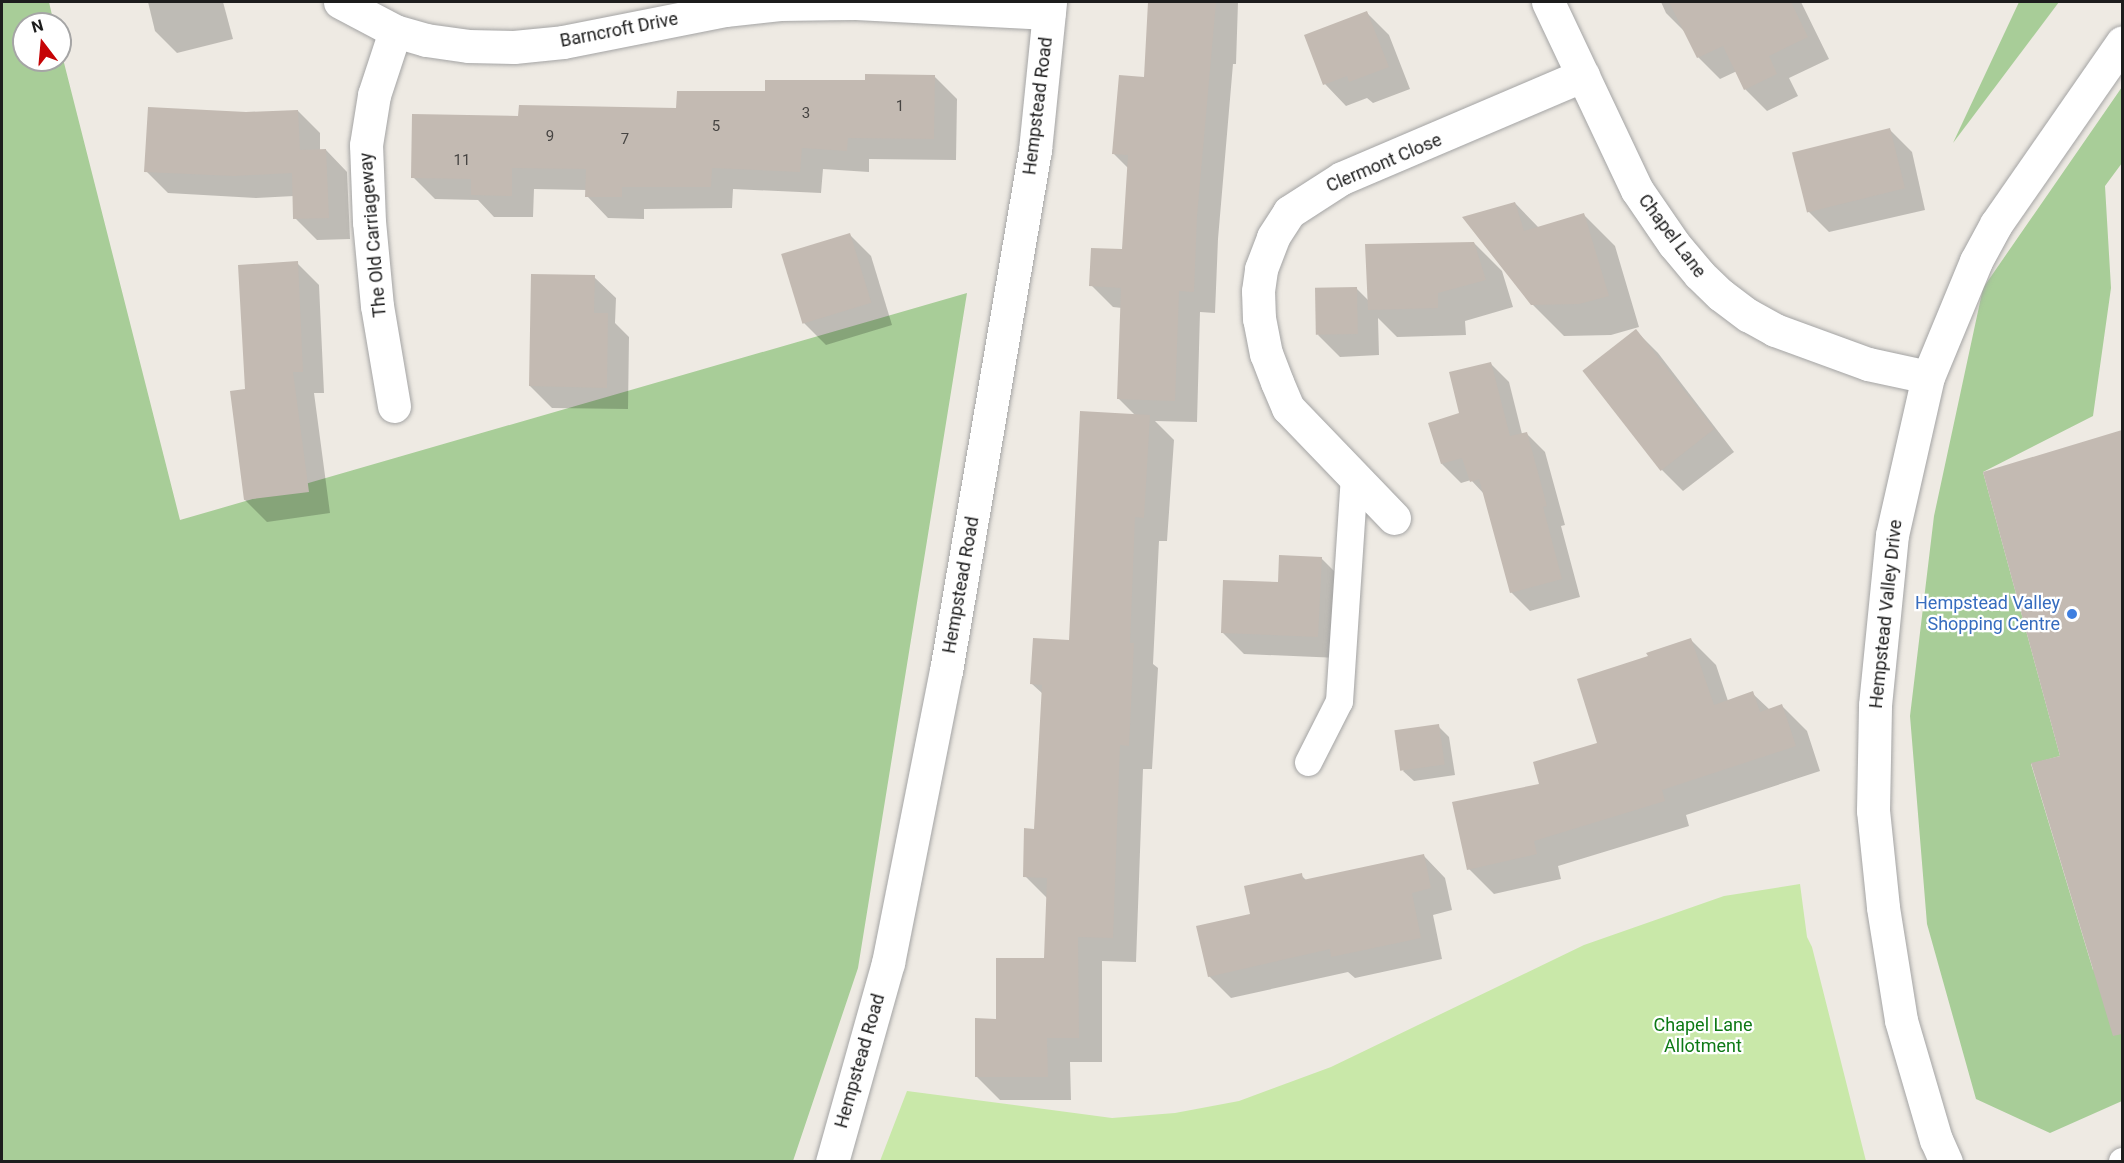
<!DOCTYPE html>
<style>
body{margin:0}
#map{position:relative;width:2124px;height:1163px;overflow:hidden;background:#eeeae3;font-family:Roboto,sans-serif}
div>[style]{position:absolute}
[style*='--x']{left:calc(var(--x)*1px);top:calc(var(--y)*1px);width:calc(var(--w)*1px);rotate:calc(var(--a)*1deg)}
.grass>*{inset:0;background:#c9e8a9}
.forest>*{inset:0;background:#a8cd98}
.shadow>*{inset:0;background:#0003}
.building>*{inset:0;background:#c3bab2;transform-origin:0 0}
.roads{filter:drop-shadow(0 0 2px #a4a4a4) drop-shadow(0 0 2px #a4a4a4)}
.service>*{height:27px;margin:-13.5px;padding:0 13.5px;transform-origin:13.5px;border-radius:13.5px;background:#fff}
.minor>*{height:33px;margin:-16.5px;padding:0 16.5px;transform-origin:16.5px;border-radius:16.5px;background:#fff}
.tertiary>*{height:33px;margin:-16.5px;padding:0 16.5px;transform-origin:16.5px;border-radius:16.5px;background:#fff}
.dots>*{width:16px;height:16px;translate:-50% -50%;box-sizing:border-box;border:3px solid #fff;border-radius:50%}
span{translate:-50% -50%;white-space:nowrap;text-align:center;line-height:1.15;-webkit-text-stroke:4.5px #fff;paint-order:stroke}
.number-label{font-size:15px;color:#464442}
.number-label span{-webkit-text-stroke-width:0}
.street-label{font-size:18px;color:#1d1d1d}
.shop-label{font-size:18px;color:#366cbe}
.right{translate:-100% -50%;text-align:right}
.park-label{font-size:18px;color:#0d7915}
.frame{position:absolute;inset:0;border:3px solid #1d1d1d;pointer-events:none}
.north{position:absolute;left:12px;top:12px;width:60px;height:60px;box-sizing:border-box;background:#fff;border:2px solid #a5a5a5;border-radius:50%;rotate:344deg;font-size:16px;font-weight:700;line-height:24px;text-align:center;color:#1d1d1d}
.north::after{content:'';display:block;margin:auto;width:21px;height:27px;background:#c60406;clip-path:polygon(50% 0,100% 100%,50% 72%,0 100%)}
</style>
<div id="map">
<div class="grass">
<i style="clip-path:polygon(1800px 884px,1807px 937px,1812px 947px,1866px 1161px,880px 1161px,907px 1091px,1112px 1118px,1175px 1113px,1239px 1101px,1331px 1067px,1584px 945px,1724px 896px)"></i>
</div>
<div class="forest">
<i style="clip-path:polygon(2px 2px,49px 2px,54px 24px,24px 24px,24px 60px,60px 60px,60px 47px,180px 520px,967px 293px,858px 968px,793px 1161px,2px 1162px)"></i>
<i style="clip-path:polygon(2019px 2px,2059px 2px,1953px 143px)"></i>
<i style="clip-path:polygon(2122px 87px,2122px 163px,2105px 186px,2111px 288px,2093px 416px,1983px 472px,2060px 756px,2031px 764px,2093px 970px,2118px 965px,2122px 980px,2122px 1101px,2050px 1133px,1976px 1099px,1927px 924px,1910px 716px,1934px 516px,1983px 288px)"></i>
</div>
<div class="shadow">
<i style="clip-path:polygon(148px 2px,223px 2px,233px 39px,177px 53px,155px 31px)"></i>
<i style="clip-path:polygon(1149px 2px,1238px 2px,1236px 64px,1233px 64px,1218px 239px,1215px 313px,1200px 312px,1197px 422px,1155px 421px,1174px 440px,1167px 541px,1159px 541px,1153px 664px,1158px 668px,1152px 769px,1143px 769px,1136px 962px,1102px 961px,1102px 1062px,1070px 1062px,1071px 1100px,1000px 1100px,976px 1076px,998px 1020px,1045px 960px,1048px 899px,1025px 876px,1036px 830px,1043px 694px,1032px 684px,1070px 641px,1135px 415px,1119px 399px,1122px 308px,1113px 307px,1091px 285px,1124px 251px,1129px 169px,1114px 154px,1146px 78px)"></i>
<i style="clip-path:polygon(1661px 2px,1801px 2px,1829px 59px,1789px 78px,1798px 96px,1767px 111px,1745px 89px,1737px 71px,1720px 79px,1698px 57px,1686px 33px,1666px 13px)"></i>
<i style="clip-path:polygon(1367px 13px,1389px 35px,1410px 89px,1373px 103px,1367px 98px,1346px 106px,1325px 84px)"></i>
<i style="clip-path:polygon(935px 77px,957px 99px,956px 160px,869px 159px,869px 172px,823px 169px,821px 193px,733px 189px,732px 208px,644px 209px,644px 219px,608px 218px,587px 196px,587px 190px,534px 189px,533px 217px,494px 217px,478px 200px,435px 199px,413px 177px,520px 117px,677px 109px,766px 93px,866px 81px)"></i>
<i style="clip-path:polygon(298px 111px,320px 133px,320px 150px,326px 150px,347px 172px,350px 239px,317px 240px,295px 218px,294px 196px,256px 198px,168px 193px,146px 171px)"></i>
<i style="clip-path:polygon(1890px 130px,1912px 152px,1925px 210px,1829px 232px,1808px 211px)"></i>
<i style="clip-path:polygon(1515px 203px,1539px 228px,1583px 214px,1615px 246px,1639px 327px,1611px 335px,1564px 336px,1532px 304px)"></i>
<i style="clip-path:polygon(849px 234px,871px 256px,892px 325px,826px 345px,804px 323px)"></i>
<i style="clip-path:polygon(1474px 243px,1502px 271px,1513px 307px,1465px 321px,1466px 335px,1397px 337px,1378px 318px,1379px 355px,1340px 357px,1318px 335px,1356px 288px,1369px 301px)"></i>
<i style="clip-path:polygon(297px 263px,319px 285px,324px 393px,314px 393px,330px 513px,267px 522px,245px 500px,246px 391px)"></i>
<i style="clip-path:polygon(594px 277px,616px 298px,615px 323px,629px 337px,628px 409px,552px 408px,530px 386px)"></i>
<i style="clip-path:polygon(1636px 331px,1658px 353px,1734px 452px,1683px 491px,1661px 469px,1585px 371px)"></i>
<i style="clip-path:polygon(1490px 363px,1509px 382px,1522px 434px,1526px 433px,1545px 452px,1565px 525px,1561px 526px,1580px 597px,1530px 611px,1511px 592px,1485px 495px,1471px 480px,1461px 483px,1442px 464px,1461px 414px)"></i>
<i style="clip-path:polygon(2122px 432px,2122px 998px,2095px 970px,2062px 757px,1985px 473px)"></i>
<i style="clip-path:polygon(1321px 558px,1343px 580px,1339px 658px,1244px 654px,1222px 632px,1280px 584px)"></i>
<i style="clip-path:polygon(1691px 640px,1716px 665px,1728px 701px,1752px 693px,1770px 710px,1782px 706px,1807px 731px,1820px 771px,1686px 815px,1689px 826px,1558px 866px,1561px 879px,1494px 894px,1469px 869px,1541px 785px,1599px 744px,1650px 657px)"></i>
<i style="clip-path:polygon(1438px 726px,1449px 737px,1455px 775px,1414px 781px,1403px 771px)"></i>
<i style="clip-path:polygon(1424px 856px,1445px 878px,1452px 910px,1433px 915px,1442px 959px,1355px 978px,1348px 972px,1231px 998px,1209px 976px,1252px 915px,1301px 875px,1307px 881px)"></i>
</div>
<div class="building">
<i style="clip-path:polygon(1148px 2px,1216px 2px,1197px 216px,1194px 292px,1179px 291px,1175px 401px,1117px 399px,1121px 288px,1089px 286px,1091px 248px,1122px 249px,1128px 155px,1112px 154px,1119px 75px,1144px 77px)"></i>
<i style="clip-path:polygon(1669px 2px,1791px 2px,1808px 37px,1769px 56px,1777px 74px,1744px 90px,1723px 46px,1697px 58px)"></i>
<i style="clip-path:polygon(1367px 11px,1389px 67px,1349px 82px,1347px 76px,1323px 85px,1304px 35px)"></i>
<i style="clip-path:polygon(865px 74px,935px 75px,934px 139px,848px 138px,847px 151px,802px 148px,800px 172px,712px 168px,711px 187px,622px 187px,622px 197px,585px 197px,586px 169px,512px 168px,512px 196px,471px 195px,471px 179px,411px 178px,412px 114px,518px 116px,519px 105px,676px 108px,677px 91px,765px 91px,765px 80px,865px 80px)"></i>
<i style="clip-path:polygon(148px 107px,246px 112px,298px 110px,300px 150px,326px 149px,329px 218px,293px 219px,292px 173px,234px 176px,144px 172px)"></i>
<i style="left:1890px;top:128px;width:62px;height:101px;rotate:76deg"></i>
<i style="clip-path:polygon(1515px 202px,1524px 231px,1584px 213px,1609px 296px,1579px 304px,1531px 305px,1462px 217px)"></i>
<i style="left:850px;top:233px;width:73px;height:72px;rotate:73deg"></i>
<i style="clip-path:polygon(1474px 242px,1486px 280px,1438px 293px,1438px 308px,1368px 310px,1365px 244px)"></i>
<i style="clip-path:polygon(298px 261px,303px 372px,293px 372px,309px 492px,244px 500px,230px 391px,245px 389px,238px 265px)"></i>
<i style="clip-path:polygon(531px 274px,595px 275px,594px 313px,608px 313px,607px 388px,529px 386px)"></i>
<i style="left:1357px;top:287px;width:47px;height:42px;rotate:89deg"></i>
<i style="left:1636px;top:329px;width:127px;height:68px;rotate:52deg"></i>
<i style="clip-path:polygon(1491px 362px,1510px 436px,1527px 432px,1547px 506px,1543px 507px,1562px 579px,1510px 593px,1479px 479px,1470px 482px,1462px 458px,1441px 464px,1428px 423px,1459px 413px,1449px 372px)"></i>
<i style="clip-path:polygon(1080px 411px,1150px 415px,1144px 518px,1135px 517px,1130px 643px,1134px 643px,1129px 746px,1120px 745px,1113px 938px,1078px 937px,1079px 1038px,1047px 1038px,1048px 1077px,975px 1077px,975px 1018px,996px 1019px,996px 958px,1044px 958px,1047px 878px,1023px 877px,1024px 828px,1034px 829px,1042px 685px,1030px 684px,1033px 638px,1069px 640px)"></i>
<i style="clip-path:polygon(2122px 430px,2122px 1034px,2113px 1036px,2031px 763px,2060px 756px,1983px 472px)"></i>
<i style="clip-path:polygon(1279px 555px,1322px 557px,1318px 637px,1221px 633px,1223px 580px,1278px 582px)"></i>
<i style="clip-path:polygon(1691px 638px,1714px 705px,1753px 691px,1760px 712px,1782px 704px,1796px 746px,1662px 790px,1665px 801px,1534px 841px,1537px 854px,1467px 870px,1452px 802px,1539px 784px,1533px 762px,1597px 743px,1577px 679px,1648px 656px,1646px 653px)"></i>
<i style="left:1439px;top:724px;width:41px;height:45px;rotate:82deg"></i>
<i style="clip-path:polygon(1424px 854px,1431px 888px,1412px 893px,1421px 938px,1331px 957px,1330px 949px,1208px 977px,1196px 926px,1250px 914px,1244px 886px,1302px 873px,1303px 880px)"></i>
</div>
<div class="roads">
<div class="service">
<i style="--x:1308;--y:762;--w:68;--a:-63.1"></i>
<i style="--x:1339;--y:701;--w:227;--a:-86.2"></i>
<i style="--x:2122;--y:1162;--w:1;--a:-90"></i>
</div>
<div class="minor">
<i style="--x:340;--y:2;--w:62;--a:27.8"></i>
<i style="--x:395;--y:31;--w:32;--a:16"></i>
<i style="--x:426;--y:40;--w:42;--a:8.1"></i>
<i style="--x:468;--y:46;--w:46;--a:1.2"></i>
<i style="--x:514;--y:47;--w:49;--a:-5.8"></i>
<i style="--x:563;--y:42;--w:165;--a:-11.2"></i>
<i style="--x:725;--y:10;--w:55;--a:-6.2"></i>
<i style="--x:780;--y:4;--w:76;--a:-0.8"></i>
<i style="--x:856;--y:3;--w:193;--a:3"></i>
<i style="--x:1548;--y:2;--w:208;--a:64.7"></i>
<i style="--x:1637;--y:190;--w:65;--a:55.6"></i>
<i style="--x:1674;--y:244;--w:39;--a:50"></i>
<i style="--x:1699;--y:274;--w:30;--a:44"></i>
<i style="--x:1721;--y:295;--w:34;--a:37"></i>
<i style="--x:1748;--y:315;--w:31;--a:29"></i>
<i style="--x:1775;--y:330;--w:99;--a:20.1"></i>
<i style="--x:1868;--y:364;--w:61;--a:12.2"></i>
<i style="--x:394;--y:406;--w:101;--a:-99.6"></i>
<i style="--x:377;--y:306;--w:84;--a:-95.4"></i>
<i style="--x:369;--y:222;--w:77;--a:-92.2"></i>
<i style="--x:366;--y:145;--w:51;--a:-80.9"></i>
<i style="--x:374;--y:95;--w:67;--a:-71.8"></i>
<i style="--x:1394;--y:518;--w:153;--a:-133.9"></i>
<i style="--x:1288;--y:408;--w:28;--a:-113"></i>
<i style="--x:1277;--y:382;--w:30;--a:-111"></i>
<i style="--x:1266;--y:354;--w:36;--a:-101"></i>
<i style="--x:1259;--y:319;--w:28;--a:-92"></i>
<i style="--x:1258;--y:291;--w:22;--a:-82"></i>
<i style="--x:1261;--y:269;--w:34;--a:-69"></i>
<i style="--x:1273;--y:237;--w:30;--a:-57"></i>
<i style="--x:1289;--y:212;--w:63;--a:-32.7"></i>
<i style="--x:1342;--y:178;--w:262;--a:-23.1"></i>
<i style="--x:832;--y:1162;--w:207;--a:-74.3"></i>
<i style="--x:888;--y:963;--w:298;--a:-78.8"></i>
<i style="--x:946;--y:671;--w:529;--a:-80.31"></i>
<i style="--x:1035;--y:150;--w:149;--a:-84.2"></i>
</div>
<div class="tertiary">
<i style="--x:1946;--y:1162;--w:24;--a:-114"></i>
<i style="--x:1936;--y:1140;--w:125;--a:-106.3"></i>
<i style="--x:1901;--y:1020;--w:114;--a:-99.1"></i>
<i style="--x:1883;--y:907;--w:97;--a:-95.9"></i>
<i style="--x:1873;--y:811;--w:106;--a:-88.9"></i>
<i style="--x:1875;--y:705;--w:171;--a:-84.3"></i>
<i style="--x:1892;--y:535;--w:162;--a:-77.2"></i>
<i style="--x:1928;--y:377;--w:126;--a:-67.5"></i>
<i style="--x:1976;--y:261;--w:42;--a:-61.6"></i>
<i style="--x:1996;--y:224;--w:221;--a:-55.2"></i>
</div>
</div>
<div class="dots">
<i style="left:2072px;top:614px;background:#3f7fe0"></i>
</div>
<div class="number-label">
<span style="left:900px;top:107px">1</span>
<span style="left:806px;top:114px">3</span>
<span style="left:716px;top:127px">5</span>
<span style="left:550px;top:137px">9</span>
<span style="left:625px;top:140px">7</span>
<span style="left:462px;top:161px">11</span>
</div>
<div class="street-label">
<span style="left:619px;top:30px;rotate:-11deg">Barncroft Drive</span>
<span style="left:1038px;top:106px;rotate:-83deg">Hempstead Road</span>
<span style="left:1384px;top:163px;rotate:-23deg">Clermont Close</span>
<span style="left:373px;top:235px;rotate:-95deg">The Old Carriageway</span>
<span style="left:1672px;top:236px;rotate:53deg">Chapel Lane</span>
<span style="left:961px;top:585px;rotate:-80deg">Hempstead Road</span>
<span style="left:1886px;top:614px;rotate:-84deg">Hempstead Valley Drive</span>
<span style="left:860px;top:1061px;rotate:-74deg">Hempstead Road</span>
</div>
<div class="shop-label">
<span class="right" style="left:2060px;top:614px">Hempstead Valley<br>Shopping Centre</span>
</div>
<div class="park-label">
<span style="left:1703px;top:1036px">Chapel Lane<br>Allotment</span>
</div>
<div class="frame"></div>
<div class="north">N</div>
</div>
